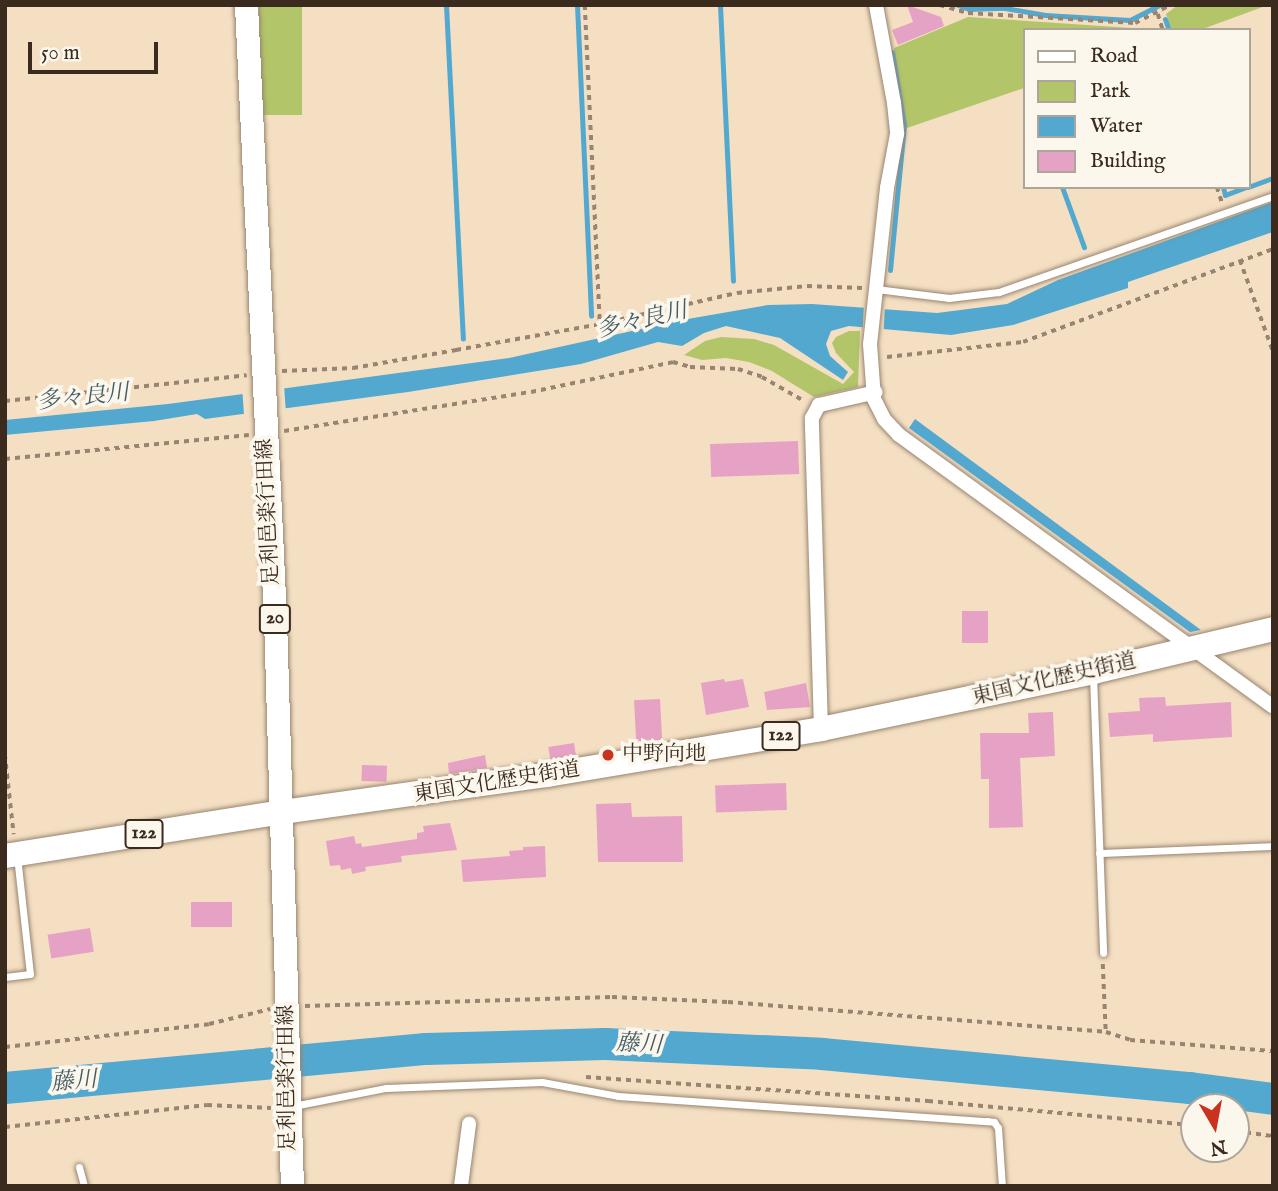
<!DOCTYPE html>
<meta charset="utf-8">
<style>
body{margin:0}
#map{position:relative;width:1278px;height:1191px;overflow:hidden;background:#f4dfc3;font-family:"IM FELL English","Noto Serif JP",serif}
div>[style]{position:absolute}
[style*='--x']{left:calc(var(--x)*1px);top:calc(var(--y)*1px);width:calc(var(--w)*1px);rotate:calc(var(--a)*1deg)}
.green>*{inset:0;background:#b2c569;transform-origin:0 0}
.water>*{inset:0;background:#53a8cf}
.pier>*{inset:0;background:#f4dfc3;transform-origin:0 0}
.stream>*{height:5px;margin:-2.5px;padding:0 2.5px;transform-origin:2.5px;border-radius:2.5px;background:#53a8cf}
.river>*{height:32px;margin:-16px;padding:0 16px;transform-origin:16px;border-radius:16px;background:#53a8cf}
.building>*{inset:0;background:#e6a2c4;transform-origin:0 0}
.path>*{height:3.5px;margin-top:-1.75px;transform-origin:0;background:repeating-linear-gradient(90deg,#988470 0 5px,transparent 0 10px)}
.roads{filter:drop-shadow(0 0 2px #988470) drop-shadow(0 0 2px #988470)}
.service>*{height:7px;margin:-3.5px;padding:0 3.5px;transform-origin:3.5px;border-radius:3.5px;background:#fff}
.minor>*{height:14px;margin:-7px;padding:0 7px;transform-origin:7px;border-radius:7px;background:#fff}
.primary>*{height:23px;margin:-11.5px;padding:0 11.5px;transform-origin:11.5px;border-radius:11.5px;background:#fff}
.trunk>*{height:24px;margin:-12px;padding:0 12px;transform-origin:12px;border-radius:12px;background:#fff}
.dots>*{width:19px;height:19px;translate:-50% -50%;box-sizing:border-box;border:4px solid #fbf7ec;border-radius:50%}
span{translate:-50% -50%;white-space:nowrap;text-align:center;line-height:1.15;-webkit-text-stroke:7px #fbf7ec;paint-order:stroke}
.shield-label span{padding:2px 5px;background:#fbf7ec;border:2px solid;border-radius:5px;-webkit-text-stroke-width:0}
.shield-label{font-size:19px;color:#3b2a1e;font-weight:700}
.street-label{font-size:21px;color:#3b2a1e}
.poi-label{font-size:21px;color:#3b2a1e}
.left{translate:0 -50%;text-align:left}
.water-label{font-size:23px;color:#455c65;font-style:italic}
.frame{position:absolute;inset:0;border:7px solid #3b2a1e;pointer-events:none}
.legend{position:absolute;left:1023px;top:28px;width:228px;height:161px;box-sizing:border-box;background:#fbf7ec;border:2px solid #aea59a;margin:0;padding:9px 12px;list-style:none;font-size:21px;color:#3b2a1e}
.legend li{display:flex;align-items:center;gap:14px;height:35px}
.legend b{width:35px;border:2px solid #aea59a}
.north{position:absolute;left:1180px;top:1093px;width:70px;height:70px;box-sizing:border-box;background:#fbf7ec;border:2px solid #aea59a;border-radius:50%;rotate:170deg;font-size:19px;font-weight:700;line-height:28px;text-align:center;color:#3b2a1e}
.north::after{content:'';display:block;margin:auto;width:24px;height:32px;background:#c8321e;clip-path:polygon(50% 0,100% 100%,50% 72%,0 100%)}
.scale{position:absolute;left:28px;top:42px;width:130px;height:32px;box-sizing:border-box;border:4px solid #3b2a1e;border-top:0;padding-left:9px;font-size:21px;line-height:24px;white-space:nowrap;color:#3b2a1e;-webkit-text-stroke:5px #fbf7ec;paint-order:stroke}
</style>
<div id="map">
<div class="green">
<i style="left:259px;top:5px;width:43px;height:110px"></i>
<i style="clip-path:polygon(1178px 5px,1268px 5px,1200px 30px,1172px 30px,1166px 14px)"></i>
<i style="clip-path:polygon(968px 17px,1131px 28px,1141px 30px,1024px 30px,1024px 88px,907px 128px,894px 48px)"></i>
<i style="clip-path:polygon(849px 331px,860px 331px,858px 387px,814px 397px,772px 371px,749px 362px,726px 358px,702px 360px,684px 355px,705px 341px,721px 337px,754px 339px,774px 345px,843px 384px,854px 372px,836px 353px,832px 343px,836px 337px)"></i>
</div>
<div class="water">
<i style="clip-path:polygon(1273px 202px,1273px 232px,1128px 282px,1128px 288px,1013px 325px,951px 335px,849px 326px,831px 331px,826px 344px,830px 356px,848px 372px,843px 380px,780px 338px,726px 326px,704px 333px,682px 346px,658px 342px,581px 364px,408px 392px,205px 419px,197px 414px,154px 421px,5px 435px,5px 420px,168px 404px,509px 358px,682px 320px,768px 305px,812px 304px,937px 313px,1007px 304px,1058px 280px)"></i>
<i style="clip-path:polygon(915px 419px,1201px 630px,1190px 632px,909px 428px)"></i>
</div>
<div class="pier">
<i style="left:864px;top:304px;width:21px;height:27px;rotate:3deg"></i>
<i style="left:284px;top:385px;width:27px;height:42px;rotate:86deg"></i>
</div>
<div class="stream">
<i style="--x:446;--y:5;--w:334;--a:87.1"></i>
<i style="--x:577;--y:5;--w:311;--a:87.4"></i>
<i style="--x:720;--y:5;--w:276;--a:87.3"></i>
<i style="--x:958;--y:5;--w:12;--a:20"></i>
<i style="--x:969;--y:9;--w:36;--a:-2"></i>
<i style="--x:1005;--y:8;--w:41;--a:9.9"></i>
<i style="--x:1045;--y:15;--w:85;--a:3.4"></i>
<i style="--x:1130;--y:20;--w:34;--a:-27"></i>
<i style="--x:1165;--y:19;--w:12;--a:70"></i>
<i style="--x:1062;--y:187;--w:64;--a:69.9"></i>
<i style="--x:1223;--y:187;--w:8;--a:76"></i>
<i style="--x:1225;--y:195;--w:22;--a:-21"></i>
<i style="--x:1248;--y:187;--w:27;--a:-20"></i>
<i style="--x:890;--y:270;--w:146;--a:-84.5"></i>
<i style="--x:904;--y:125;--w:74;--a:-99.3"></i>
</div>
<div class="river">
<i style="--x:5;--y:1088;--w:423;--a:-5.3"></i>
<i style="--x:426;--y:1049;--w:179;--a:-1.6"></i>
<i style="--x:605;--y:1044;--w:217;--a:2.6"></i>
<i style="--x:822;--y:1054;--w:370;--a:5.3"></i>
<i style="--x:1190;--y:1088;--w:84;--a:7.5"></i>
</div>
<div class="building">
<i style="clip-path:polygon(907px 5px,941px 17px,944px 26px,898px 45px,892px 30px,913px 22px)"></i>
<i style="left:798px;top:441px;width:33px;height:88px;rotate:88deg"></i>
<i style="left:988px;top:611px;width:32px;height:26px;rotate:90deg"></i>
<i style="clip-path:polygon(724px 679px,725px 682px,743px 679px,749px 707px,706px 715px,701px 683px)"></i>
<i style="clip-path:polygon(806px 683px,810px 707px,767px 710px,764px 692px)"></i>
<i style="clip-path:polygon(1165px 697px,1166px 706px,1231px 702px,1232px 737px,1153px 742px,1153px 734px,1110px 737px,1108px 713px,1140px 711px,1139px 698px)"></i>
<i style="left:660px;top:699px;width:41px;height:26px;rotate:87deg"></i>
<i style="clip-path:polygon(1053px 712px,1055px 756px,1020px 758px,1023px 827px,989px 828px,989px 779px,981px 779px,980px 733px,1029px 733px,1028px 713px)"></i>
<i style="left:574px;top:743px;width:12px;height:26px;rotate:81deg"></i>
<i style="clip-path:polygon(485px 755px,487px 768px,449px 774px,448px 763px)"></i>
<i style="left:362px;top:765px;width:25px;height:16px;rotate:2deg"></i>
<i style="left:786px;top:783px;width:27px;height:71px;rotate:88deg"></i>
<i style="clip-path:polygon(631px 803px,632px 817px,682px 816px,683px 862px,598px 862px,596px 804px)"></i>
<i style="clip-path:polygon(450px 823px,457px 850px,401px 856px,402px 862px,365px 867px,366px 871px,352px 874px,351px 868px,341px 870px,340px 865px,330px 866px,326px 841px,354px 836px,356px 844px,361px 843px,362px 847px,417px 839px,417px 833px,424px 832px,423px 826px)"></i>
<i style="clip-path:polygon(545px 846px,546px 877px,463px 882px,461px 860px,510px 856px,509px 851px,523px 850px,523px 847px)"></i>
<i style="left:232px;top:902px;width:25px;height:41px;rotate:90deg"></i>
<i style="left:90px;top:928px;width:24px;height:43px;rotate:81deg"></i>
</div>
<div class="path">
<i style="--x:585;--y:5;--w:319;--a:87.3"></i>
<i style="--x:940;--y:5;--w:29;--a:16"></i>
<i style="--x:968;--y:13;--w:167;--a:3.4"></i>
<i style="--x:1135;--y:23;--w:39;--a:-27"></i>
<i style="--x:1158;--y:14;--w:17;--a:73"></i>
<i style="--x:1217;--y:187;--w:16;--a:72"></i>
<i style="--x:1240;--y:260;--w:97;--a:70.1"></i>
<i style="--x:887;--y:357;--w:137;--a:-6.3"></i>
<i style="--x:1023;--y:342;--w:267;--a:-20.4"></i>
<i style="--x:282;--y:371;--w:71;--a:-2.4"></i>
<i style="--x:353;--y:368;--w:105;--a:-9.9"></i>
<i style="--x:456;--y:350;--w:146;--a:-10.2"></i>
<i style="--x:600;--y:324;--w:140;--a:-12.8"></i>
<i style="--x:737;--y:293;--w:70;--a:-5.7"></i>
<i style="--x:807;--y:286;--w:55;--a:2.1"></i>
<i style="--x:5;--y:401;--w:243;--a:-6.1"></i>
<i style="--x:284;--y:431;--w:250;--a:-9"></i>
<i style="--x:531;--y:392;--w:145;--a:-11.9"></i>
<i style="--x:673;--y:362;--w:18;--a:16"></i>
<i style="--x:690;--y:367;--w:48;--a:2.4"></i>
<i style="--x:738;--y:369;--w:25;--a:18"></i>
<i style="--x:762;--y:377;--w:48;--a:29.7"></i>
<i style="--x:5;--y:459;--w:245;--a:-5.6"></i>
<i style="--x:5;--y:754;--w:81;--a:83.7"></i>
<i style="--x:1103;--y:964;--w:68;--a:87.5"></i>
<i style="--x:305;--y:1006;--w:307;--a:-1.7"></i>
<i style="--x:612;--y:997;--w:116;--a:2.5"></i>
<i style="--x:728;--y:1002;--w:379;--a:4.5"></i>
<i style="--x:1106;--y:1032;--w:25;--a:18"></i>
<i style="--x:1130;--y:1040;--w:143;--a:4.4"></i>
<i style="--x:5;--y:1047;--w:205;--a:-6.4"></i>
<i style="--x:209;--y:1024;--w:63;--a:-13.8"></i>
<i style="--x:586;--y:1077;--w:343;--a:4"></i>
<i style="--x:928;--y:1101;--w:267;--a:5.2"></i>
<i style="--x:5;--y:1127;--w:203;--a:-6.2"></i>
<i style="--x:207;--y:1105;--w:64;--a:2.7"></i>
<i style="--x:1236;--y:1131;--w:37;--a:8"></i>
</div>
<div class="roads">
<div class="service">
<i style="--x:876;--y:289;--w:74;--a:7"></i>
<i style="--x:949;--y:298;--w:50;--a:-6.8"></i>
<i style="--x:999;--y:292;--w:290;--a:-19.3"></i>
<i style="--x:1093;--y:676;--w:277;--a:87.9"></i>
<i style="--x:1099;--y:853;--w:174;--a:-2.3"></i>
<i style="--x:5;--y:977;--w:25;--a:-7"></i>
<i style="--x:30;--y:974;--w:118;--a:-96.3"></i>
<i style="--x:293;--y:1106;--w:95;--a:-11"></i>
<i style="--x:386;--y:1088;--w:156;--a:-2.2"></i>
<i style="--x:542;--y:1082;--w:77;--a:10.4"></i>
<i style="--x:618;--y:1096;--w:370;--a:3.9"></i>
<i style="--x:987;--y:1121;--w:7;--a:8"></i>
<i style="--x:994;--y:1122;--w:7;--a:56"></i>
<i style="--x:998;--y:1128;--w:58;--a:86.1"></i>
<i style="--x:79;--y:1167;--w:20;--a:75"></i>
</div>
<div class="minor">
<i style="--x:876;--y:5;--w:100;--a:79.6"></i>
<i style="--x:894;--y:103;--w:31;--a:84"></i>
<i style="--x:897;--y:134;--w:55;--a:100.5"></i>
<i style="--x:887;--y:188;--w:157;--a:96.2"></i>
<i style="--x:870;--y:344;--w:55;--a:85.8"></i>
<i style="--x:874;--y:399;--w:22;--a:63"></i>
<i style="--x:884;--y:419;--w:22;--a:47"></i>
<i style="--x:899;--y:435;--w:462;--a:36"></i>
<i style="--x:821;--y:729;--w:311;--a:-91.7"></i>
<i style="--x:812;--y:418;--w:15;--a:-62"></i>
<i style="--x:819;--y:405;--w:58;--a:-12.8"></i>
<i style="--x:461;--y:1186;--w:63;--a:-82.6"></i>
</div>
<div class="primary">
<i style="--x:246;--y:5;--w:614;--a:87.29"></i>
<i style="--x:275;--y:618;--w:568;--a:88.29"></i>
</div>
<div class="trunk">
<i style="--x:5;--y:856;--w:281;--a:-9"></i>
<i style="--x:283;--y:812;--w:267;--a:-8"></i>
<i style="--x:547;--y:775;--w:278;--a:-9.5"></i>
<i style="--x:821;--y:729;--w:278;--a:-11.8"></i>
<i style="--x:1093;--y:672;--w:185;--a:-13.4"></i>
</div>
</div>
<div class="dots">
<i style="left:608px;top:755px;background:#c8321e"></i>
</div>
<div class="shield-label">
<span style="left:275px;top:619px">20</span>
<span style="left:781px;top:736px">122</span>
<span style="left:144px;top:834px">122</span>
</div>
<div class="street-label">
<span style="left:269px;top:512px;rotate:-93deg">足利邑楽行田線</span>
<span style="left:1054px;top:680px;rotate:-13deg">東国文化歴史街道</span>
<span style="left:497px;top:783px;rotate:-9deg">東国文化歴史街道</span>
<span style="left:288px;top:1078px;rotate:-91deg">足利邑楽行田線</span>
</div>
<div class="poi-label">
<span class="left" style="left:622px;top:755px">中野向地</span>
</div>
<div class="water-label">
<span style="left:642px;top:321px;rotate:-13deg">多々良川</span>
<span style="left:83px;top:398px;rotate:-6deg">多々良川</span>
<span style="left:639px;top:1045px;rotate:3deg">藤川</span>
<span style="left:74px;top:1082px;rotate:-5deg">藤川</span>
</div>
<div class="frame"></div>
<ul class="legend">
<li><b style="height:9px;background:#fff"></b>Road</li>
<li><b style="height:19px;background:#b2c569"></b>Park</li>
<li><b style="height:19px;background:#53a8cf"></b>Water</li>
<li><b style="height:19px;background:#e6a2c4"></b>Building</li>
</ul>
<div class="north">N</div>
<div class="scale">50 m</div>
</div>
